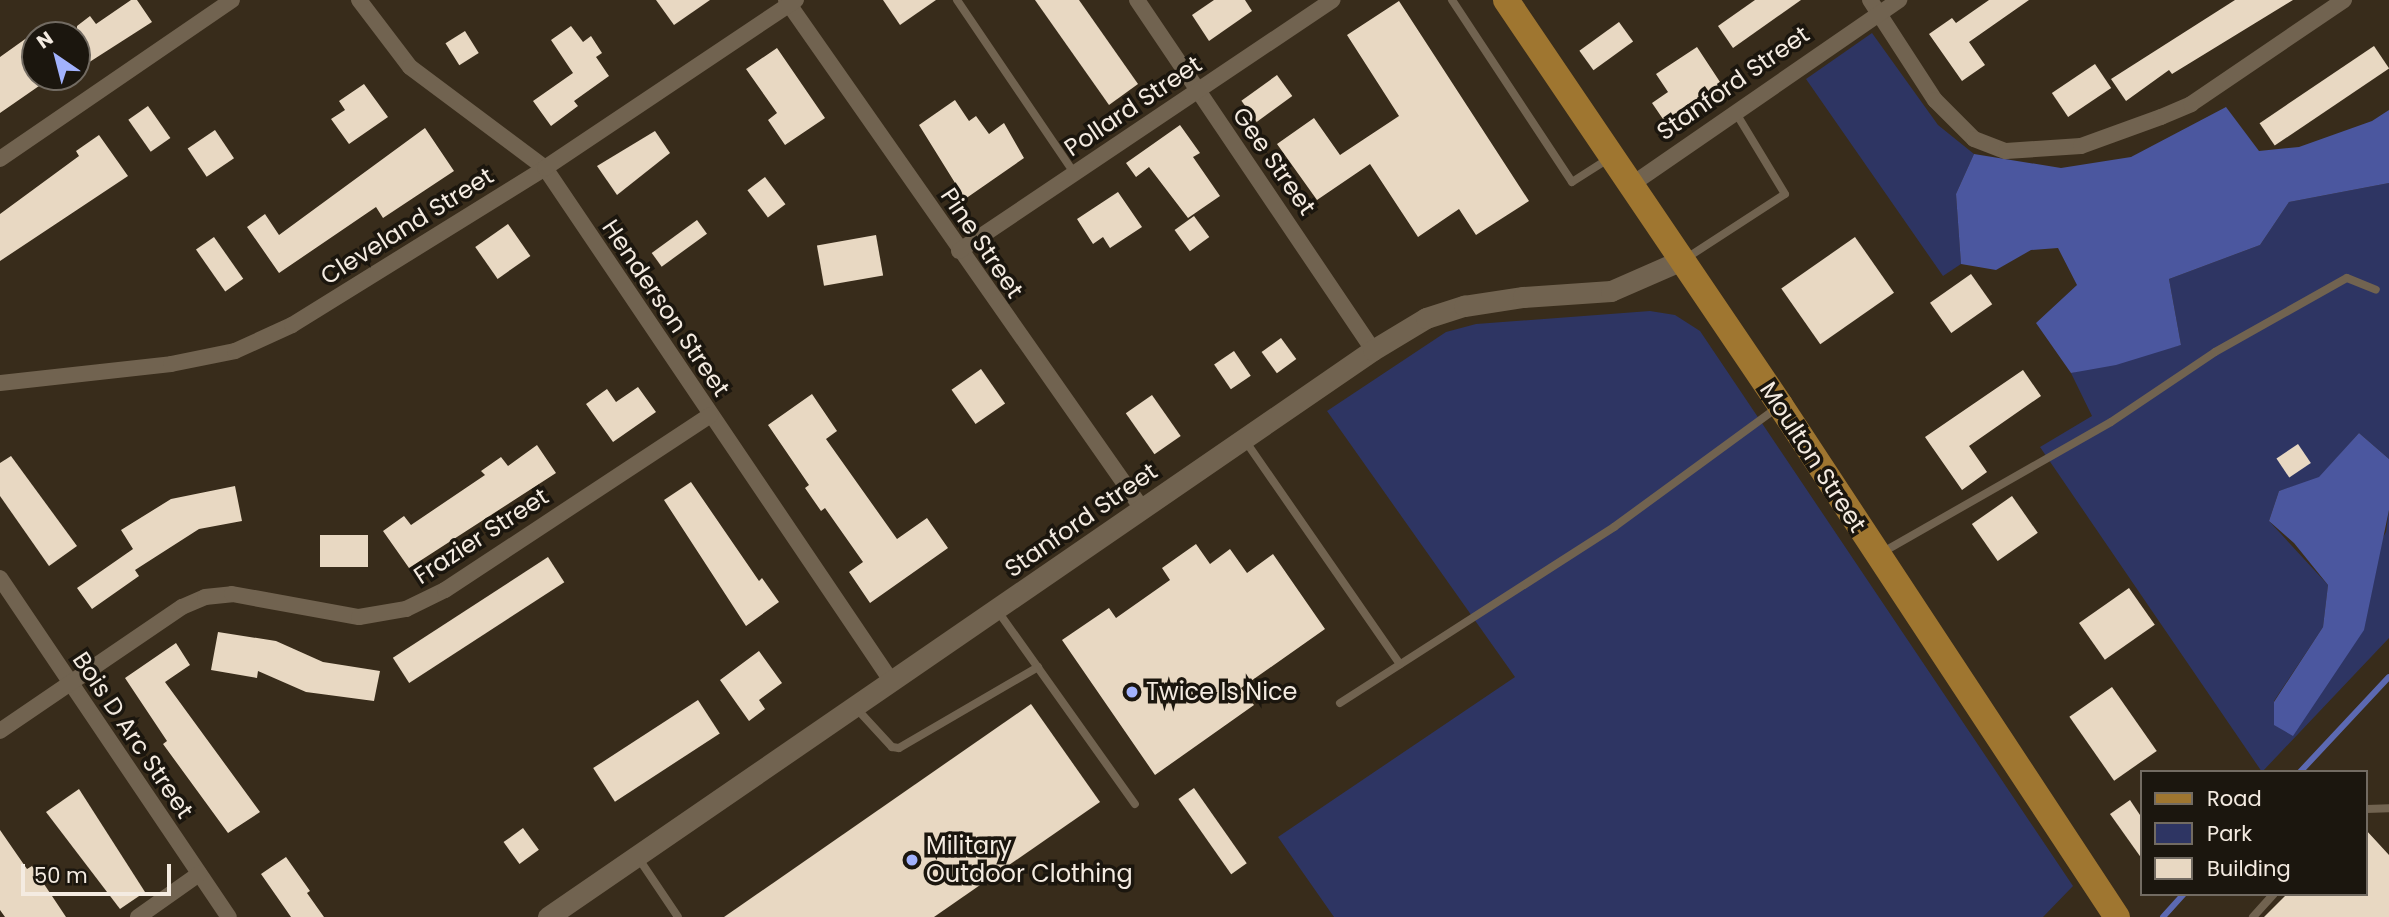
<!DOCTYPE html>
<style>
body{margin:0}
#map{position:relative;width:2389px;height:917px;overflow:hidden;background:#382c1b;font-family:Poppins,sans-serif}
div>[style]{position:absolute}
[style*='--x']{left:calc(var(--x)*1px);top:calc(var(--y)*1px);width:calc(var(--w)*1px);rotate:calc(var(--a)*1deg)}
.green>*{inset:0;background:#2e3563}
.forest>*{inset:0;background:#4b579f}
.stream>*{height:6px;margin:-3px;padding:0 3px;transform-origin:3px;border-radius:3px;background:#5c69b2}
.building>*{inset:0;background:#e8d8c2;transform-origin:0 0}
.service>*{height:8px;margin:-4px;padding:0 4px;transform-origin:4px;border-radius:4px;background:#716350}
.minor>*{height:16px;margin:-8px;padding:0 8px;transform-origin:8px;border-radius:8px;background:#716350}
.tertiary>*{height:21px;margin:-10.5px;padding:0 10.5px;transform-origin:10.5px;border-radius:10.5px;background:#716350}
.primary>*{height:26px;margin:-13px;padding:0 13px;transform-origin:13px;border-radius:13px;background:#9f7630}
.dots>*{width:19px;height:19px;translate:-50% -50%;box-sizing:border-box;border:4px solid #1b160e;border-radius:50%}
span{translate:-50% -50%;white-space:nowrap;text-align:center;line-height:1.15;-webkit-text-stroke:7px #1b160e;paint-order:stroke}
.street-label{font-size:24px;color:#f4ebe1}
.poi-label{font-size:24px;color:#f4ebe1}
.left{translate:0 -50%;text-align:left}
.legend{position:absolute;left:2140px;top:770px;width:228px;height:126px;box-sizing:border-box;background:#1b160e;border:2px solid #726b62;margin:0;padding:9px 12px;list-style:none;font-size:21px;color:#f4ebe1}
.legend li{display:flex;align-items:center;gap:14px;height:35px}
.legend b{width:35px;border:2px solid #726b62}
.north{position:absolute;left:21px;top:21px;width:70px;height:70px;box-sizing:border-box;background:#1b160e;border:2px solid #726b62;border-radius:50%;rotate:325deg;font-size:19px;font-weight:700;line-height:28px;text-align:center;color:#f4ebe1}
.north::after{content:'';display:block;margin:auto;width:24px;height:32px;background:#a2b2fd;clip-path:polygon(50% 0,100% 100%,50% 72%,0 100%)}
.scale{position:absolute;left:21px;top:864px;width:150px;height:32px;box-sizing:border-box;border:4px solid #f4ebe1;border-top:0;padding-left:9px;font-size:21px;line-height:24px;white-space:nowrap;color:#f4ebe1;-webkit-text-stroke:5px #1b160e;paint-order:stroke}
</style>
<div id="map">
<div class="green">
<i style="clip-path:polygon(1872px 33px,1938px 125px,1974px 154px,1956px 194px,1961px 264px,1943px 276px,1806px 79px)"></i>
<i style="clip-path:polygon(2389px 183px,2389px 459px,2359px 433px,2319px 478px,2279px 491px,2269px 521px,2328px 585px,2323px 627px,2274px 701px,2274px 725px,2386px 532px,2389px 510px,2389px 638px,2262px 772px,2040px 447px,2092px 416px,2071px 373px,2181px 345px,2169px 279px,2260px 245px,2289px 202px)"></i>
<i style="clip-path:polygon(1650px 311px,1675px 315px,1700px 331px,2073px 886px,2043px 917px,1334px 917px,1278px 837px,1515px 677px,1327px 411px,1446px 332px,1476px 324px)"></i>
</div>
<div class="forest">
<i style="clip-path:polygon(2226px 107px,2259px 151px,2299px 147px,2372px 121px,2389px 110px,2389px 183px,2289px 202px,2260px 245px,2169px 279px,2181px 345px,2116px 365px,2071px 373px,2036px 323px,2077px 285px,2058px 248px,2031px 250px,1996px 270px,1961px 264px,1956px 194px,1974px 154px,2061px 168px,2131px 157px)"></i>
<i style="clip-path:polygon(2359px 433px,2389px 459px,2389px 510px,2364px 630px,2293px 736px,2274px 725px,2274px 702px,2323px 627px,2328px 585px,2294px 543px,2269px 521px,2279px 491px,2319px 477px)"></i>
</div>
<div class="stream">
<i style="--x:2300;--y:772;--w:130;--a:-46.9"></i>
<i style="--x:2163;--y:917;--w:31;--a:-48"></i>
</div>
<div class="building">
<i style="clip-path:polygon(131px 0,137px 0,152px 22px,77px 70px,77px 26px,90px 16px,96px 24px)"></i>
<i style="clip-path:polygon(656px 0,710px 0,674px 25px)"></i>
<i style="clip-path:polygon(883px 0,936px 0,900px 25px)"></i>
<i style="clip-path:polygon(1035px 0,1079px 0,1138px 84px,1109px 105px)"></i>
<i style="clip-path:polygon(1214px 0,1245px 0,1252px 11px,1209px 41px,1192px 15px)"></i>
<i style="clip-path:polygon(1755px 0,1801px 0,1733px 48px,1718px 26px)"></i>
<i style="clip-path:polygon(1989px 0,2029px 0,1969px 42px,1985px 65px,1962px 81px,1929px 34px,1952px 18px,1956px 23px)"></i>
<i style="clip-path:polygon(2235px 0,2293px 0,2172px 74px,2169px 70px,2126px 101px,2111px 79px)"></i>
<i style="clip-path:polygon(1399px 1px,1529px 201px,1476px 235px,1459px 209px,1418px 237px,1370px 164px,1317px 200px,1277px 144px,1314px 118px,1340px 155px,1399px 116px,1347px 35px)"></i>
<i style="left:1619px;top:22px;width:24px;height:49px;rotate:54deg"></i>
<i style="clip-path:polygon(571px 26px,583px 42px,591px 36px,602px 53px,596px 57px,609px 76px,574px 101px,578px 106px,551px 126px,533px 101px,573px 73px,551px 40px)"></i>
<i style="left:465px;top:31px;width:26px;height:23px;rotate:58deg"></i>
<i style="clip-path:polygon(35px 32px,35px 77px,52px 77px,0 113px,0 57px)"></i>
<i style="left:2374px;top:46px;width:27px;height:138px;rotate:56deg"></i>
<i style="clip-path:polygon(1697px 47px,1722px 85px,1665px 122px,1652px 103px,1668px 92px,1656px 74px)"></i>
<i style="clip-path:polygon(777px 48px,825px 118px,785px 145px,768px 120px,777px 113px,746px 69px)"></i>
<i style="left:2095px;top:64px;width:29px;height:52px;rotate:56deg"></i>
<i style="left:1277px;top:75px;width:26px;height:44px;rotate:54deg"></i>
<i style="clip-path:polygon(364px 84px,388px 117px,349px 144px,331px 119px,345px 110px,339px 101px)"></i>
<i style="clip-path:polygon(955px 100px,969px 121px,976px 116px,989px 134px,1004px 123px,1024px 158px,965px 199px,919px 125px)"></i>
<i style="left:148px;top:106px;width:39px;height:24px;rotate:55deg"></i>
<i style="clip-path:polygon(1180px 125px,1200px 153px,1193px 157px,1220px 196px,1188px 218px,1149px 167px,1136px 177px,1126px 163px)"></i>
<i style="clip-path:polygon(425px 128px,454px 171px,383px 218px,376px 207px,279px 273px,247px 227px,265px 214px,279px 235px)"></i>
<i style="left:215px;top:130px;width:34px;height:33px;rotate:56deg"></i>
<i style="clip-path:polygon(655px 131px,670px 153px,617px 195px,597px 166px)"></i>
<i style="clip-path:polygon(99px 135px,128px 176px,0 261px,0 214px,79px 156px,76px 151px)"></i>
<i style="left:765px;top:177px;width:34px;height:22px;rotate:53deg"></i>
<i style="clip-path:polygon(1118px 192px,1142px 227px,1110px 248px,1103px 237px,1093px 244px,1077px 219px)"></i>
<i style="left:1194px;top:216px;width:26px;height:24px;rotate:54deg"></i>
<i style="left:697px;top:220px;width:17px;height:56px;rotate:54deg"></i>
<i style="left:508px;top:224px;width:39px;height:40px;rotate:55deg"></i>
<i style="left:876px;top:235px;width:41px;height:60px;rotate:80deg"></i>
<i style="left:214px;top:237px;width:51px;height:22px;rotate:55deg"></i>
<i style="left:1855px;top:237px;width:68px;height:90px;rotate:55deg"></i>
<i style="left:1971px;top:274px;width:37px;height:50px;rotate:55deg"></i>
<i style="left:1281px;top:338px;width:26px;height:24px;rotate:54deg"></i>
<i style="left:1234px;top:351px;width:30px;height:24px;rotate:56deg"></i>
<i style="left:981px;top:369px;width:42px;height:36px;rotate:55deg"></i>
<i style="clip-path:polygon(2023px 370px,2041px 396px,1969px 446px,1987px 472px,1962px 490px,1925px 437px)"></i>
<i style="clip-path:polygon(638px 387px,656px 412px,613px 442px,586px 404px,607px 389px,616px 402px)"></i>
<i style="clip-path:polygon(812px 394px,837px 431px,826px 439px,897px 539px,927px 518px,948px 548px,870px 603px,849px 572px,863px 562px,825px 508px,821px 511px,805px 488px,809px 485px,768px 425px)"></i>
<i style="left:1152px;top:395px;width:50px;height:32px;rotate:55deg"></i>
<i style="left:2298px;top:444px;width:23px;height:26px;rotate:56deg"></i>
<i style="clip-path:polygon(537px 445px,556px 473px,409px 568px,383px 531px,404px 516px,411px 525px,485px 475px,481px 471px,501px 457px,508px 466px)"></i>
<i style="clip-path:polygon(11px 456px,77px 546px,49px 566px,0 496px,0 463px)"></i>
<i style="clip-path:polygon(691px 482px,759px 581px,762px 578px,779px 602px,746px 626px,664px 500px)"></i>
<i style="clip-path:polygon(235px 486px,242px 521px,199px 529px,135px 570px,139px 576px,92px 609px,77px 588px,133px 549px,121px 530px,171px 499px)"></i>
<i style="left:2012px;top:496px;width:45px;height:49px;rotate:55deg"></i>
<i style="left:320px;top:535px;width:48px;height:32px"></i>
<i style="clip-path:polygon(1196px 544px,1210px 564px,1230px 549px,1247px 573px,1273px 554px,1325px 629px,1241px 688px,1254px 705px,1155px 775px,1062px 640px,1109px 608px,1116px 618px,1170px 580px,1162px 568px)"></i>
<i style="left:548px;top:557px;width:30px;height:185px;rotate:57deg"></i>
<i style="left:2129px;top:588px;width:45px;height:61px;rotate:55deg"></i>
<i style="clip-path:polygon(218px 632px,276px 641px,323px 662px,380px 671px,374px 701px,306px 692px,258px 671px,257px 678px,211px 670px)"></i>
<i style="clip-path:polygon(176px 643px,190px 665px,165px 682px,260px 812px,228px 833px,163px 744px,167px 741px,125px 678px)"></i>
<i style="clip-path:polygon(759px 651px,782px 683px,759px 700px,765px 709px,749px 721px,720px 680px)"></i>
<i style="left:2112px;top:687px;width:78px;height:52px;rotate:55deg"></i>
<i style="left:698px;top:700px;width:40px;height:125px;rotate:57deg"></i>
<i style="clip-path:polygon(1031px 704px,1100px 802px,934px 917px,724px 917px)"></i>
<i style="left:1194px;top:788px;width:92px;height:19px;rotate:55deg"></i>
<i style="clip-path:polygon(79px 789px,145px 892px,120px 909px,46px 812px)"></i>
<i style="clip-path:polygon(2130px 800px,2142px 818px,2142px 859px,2110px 814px)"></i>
<i style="left:523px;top:828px;width:27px;height:24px;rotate:54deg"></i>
<i style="clip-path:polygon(0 830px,27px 869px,32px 866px,66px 917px,5px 917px,0 910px)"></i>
<i style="clip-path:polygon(2366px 830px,2389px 855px,2389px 917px,2264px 917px,2287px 894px,2366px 894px)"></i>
<i style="clip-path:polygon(286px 857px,310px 891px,307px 893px,324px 917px,291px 917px,261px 874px)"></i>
</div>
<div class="service">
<i style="--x:957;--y:0;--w:209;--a:55.9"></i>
<i style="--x:1452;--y:0;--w:218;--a:56.6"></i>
<i style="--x:1572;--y:182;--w:43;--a:-32.6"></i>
<i style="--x:1685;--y:259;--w:119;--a:-33"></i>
<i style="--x:1785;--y:194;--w:95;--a:-121.2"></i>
<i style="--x:1244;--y:439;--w:274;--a:55.3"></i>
<i style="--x:1883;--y:552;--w:262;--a:-29.7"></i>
<i style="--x:2111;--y:422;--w:125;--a:-33.9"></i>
<i style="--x:2215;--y:352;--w:151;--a:-29.3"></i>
<i style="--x:2347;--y:278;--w:31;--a:22"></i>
<i style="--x:997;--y:610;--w:238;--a:54.6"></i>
<i style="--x:1340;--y:703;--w:326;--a:-32.7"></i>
<i style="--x:1614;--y:527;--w:203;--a:-36.2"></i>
<i style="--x:856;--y:708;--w:53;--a:47.3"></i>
<i style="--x:892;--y:747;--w:7;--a:8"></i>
<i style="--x:899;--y:748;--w:161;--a:-30.2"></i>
<i style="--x:2366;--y:809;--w:23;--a:-2"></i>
<i style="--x:637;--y:856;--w:73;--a:56.1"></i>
<i style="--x:2253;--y:917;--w:31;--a:-48"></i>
</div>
<div class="minor">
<i style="--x:359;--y:0;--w:84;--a:52.7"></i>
<i style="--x:410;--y:67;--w:169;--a:36.8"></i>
<i style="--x:545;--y:168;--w:620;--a:55.98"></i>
<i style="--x:786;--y:0;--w:623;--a:55.01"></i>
<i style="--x:1137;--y:0;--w:422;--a:56"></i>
<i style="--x:1870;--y:0;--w:119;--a:57"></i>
<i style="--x:1935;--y:100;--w:55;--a:45"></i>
<i style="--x:1974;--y:139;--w:34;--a:21"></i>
<i style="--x:2006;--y:151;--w:75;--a:-3.8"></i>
<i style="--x:2081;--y:146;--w:85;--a:-19.9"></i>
<i style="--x:2161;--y:117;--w:33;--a:-23"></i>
<i style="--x:2191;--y:104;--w:185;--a:-34.2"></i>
<i style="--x:0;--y:159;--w:281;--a:-34.4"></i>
<i style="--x:1631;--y:185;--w:326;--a:-34.6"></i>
<i style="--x:959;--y:251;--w:450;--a:-33.9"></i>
<i style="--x:0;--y:383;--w:172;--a:-6.3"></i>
<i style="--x:171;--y:364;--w:65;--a:-11.5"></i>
<i style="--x:235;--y:351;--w:63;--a:-24.5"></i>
<i style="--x:292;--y:325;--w:298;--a:-31.8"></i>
<i style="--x:545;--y:168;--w:302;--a:-33.8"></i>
<i style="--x:0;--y:578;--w:409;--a:56"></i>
<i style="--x:0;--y:731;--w:220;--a:-34.3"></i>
<i style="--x:182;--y:607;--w:25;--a:-23"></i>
<i style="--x:205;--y:597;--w:27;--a:-6"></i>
<i style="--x:232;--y:594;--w:129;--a:10.3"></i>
<i style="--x:359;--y:617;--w:48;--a:-9.7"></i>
<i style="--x:406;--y:609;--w:43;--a:-26"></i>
<i style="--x:445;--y:590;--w:318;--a:-33.4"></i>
<i style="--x:138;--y:917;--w:75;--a:-35.2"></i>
</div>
<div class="tertiary">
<i style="--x:548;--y:917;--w:1001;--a:-34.5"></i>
<i style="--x:1373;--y:350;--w:62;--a:-31.1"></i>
<i style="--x:1426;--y:318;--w:40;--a:-18"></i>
<i style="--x:1464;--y:306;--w:60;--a:-8.7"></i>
<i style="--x:1523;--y:297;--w:88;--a:-3.9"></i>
<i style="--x:1611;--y:291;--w:77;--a:-23.6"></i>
</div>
<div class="primary">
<i style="--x:1506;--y:0;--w:489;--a:55.9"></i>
<i style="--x:1780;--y:405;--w:613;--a:56.65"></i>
</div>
<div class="dots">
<i style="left:1132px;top:692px;background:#a2b2fd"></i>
<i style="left:912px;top:860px;background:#a2b2fd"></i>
</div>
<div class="street-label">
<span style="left:1733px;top:83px;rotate:-35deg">Stanford Street</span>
<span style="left:1133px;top:106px;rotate:-34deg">Pollard Street</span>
<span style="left:1274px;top:161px;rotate:55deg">Gee Street</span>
<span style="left:407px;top:226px;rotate:-32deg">Cleveland Street</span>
<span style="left:982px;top:243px;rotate:56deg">Pine Street</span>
<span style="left:666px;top:308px;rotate:56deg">Henderson Street</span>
<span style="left:1813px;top:457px;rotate:57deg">Moulton Street</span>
<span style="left:1081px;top:520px;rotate:-35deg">Stanford Street</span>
<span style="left:481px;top:536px;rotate:-33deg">Frazier Street</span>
<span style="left:133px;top:735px;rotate:56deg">Bois D Arc Street</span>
</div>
<div class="poi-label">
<span class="left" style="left:1146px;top:692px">Twice Is Nice</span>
<span class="left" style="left:926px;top:860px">Military<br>Outdoor Clothing</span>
</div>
<ul class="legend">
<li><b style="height:9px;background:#9f7630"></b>Road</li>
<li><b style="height:19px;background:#2e3563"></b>Park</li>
<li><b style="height:19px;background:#e8d8c2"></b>Building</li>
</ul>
<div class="north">N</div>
<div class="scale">50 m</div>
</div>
